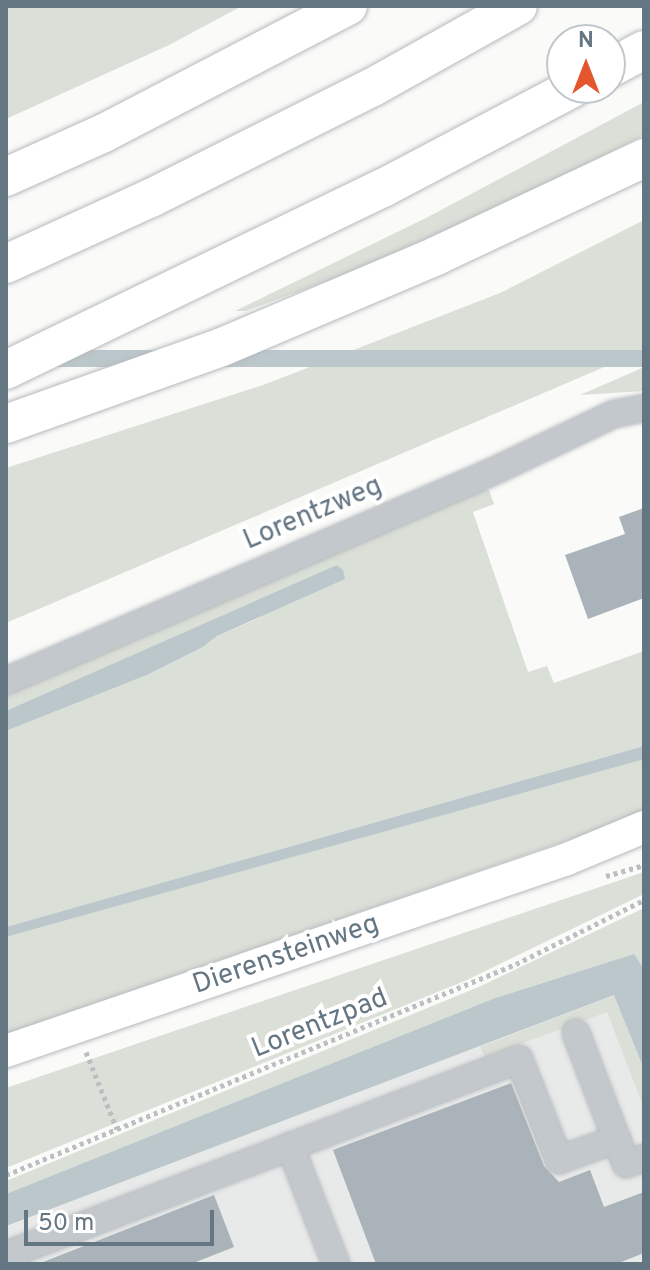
<!DOCTYPE html>
<style>
body{margin:0}
#map{position:relative;width:650px;height:1270px;overflow:hidden;background:#fafaf8;font-family:Overpass,sans-serif}
div>[style]{position:absolute}
[style*='--x']{left:calc(var(--x)*1px);top:calc(var(--y)*1px);width:calc(var(--w)*1px);rotate:calc(var(--a)*1deg)}
.built>*{inset:0;background:#e8e9e9}
.green>*{inset:0;background:#dadfd7}
.water>*{inset:0;background:#bbc7cb;transform-origin:0 0}
.building>*{inset:0;background:#aab3b9}
.path>*{height:5px;margin-top:-2.5px;transform-origin:0;background:repeating-linear-gradient(90deg,#bbbfc2 0 4px,transparent 0 8px)}
.roads{filter:drop-shadow(0 0 2px #b5babe) drop-shadow(0 0 2px #b5babe)}
.minor>*{height:26px;margin:-13px;padding:0 13px;transform-origin:13px;border-radius:13px;background:#c3c8cc}
.major>*{height:32px;margin:-16px;padding:0 16px;transform-origin:16px;border-radius:16px;background:#fff}
.highway>*{height:38px;margin:-19px;padding:0 19px;transform-origin:19px;border-radius:19px;background:#fff}
span{translate:-50% -50%;white-space:nowrap;text-align:center;line-height:1.15;-webkit-text-stroke:8px #fff;paint-order:stroke}
.street-label{font-size:28px;color:#657683}
.frame{position:absolute;inset:0;border:8px solid #657683;pointer-events:none}
.north{position:absolute;left:546px;top:24px;width:80px;height:80px;box-sizing:border-box;background:#fff;border:2px solid #c1c8cd;border-radius:50%;rotate:0deg;font-size:22px;font-weight:700;line-height:32px;text-align:center;color:#657683}
.north::after{content:'';display:block;margin:auto;width:28px;height:36px;background:#e4572e;clip-path:polygon(50% 0,100% 100%,50% 72%,0 100%)}
.scale{position:absolute;left:24px;top:1210px;width:190px;height:36px;box-sizing:border-box;border:4px solid #657683;border-top:0;padding-left:10px;font-size:24px;line-height:28px;white-space:nowrap;color:#657683;-webkit-text-stroke:6px #fff;paint-order:stroke}
</style>
<div id="map">
<div class="built">
<i style="clip-path:polygon(644px 941px,644px 1264px,6px 1264px,6px 1214px)"></i>
</div>
<div class="green">
<i style="clip-path:polygon(6px 6px,242px 6px,169px 45px,6px 119px)"></i>
<i style="clip-path:polygon(644px 102px,644px 135px,521px 198px,335px 278px,246px 311px,235px 311px,428px 217px)"></i>
<i style="clip-path:polygon(644px 220px,644px 350px,6px 623px,6px 468px,266px 384px,500px 293px)"></i>
<i style="clip-path:polygon(644px 367px,644px 391px,580px 395px,642px 368px)"></i>
<i style="clip-path:polygon(483px 489px,489px 490px,494px 504px,473px 512px,528px 672px,547px 666px,554px 683px,644px 651px,644px 746px,6px 927px,6px 731px,147px 675px,203px 647px,217px 636px,264px 616px,64px 687px,6px 711px,6px 693px)"></i>
<i style="clip-path:polygon(644px 758px,644px 814px,6px 1034px,6px 937px)"></i>
<i style="clip-path:polygon(644px 872px,644px 894px,467px 980px,6px 1168px,6px 1088px)"></i>
<i style="clip-path:polygon(644px 908px,644px 969px,634px 954px,495px 998px,6px 1194px,6px 1181px,481px 986px)"></i>
<i style="clip-path:polygon(615px 995px,644px 1069px,644px 1108px,607px 1012px,485px 1057px,480px 1047px)"></i>
</div>
<div class="water">
<i style="left:644px;top:350px;width:17px;height:694px;rotate:90deg"></i>
<i style="clip-path:polygon(337px 565px,343px 570px,345px 579px,217px 636px,203px 647px,147px 675px,6px 731px,6px 711px)"></i>
<i style="clip-path:polygon(644px 746px,644px 759px,6px 937px,6px 927px)"></i>
<i style="clip-path:polygon(634px 954px,644px 969px,644px 1069px,614px 995px,6px 1226px,6px 1194px,495px 998px)"></i>
</div>
<div class="building">
<i style="clip-path:polygon(644px 508px,644px 598px,588px 619px,565px 555px,625px 534px,619px 517px)"></i>
<i style="clip-path:polygon(511px 1083px,544px 1166px,559px 1182px,590px 1170px,604px 1207px,644px 1192px,644px 1253px,616px 1264px,376px 1264px,333px 1150px)"></i>
<i style="clip-path:polygon(214px 1195px,234px 1247px,191px 1264px,38px 1264px)"></i>
</div>
<div class="path">
<i style="--x:606;--y:876;--w:40;--a:-16"></i>
<i style="--x:86;--y:1052;--w:83;--a:68.1"></i>
<i style="--x:6;--y:1175;--w:552;--a:-22.48"></i>
<i style="--x:516;--y:964;--w:143;--a:-26.6"></i>
</div>
<div class="roads">
<div class="minor">
<i style="--x:6;--y:681;--w:529;--a:-23.27"></i>
<i style="--x:492;--y:472;--w:135;--a:-25.4"></i>
<i style="--x:614;--y:414;--w:31;--a:-11"></i>
<i style="--x:576;--y:1033;--w:140;--a:69.1"></i>
<i style="--x:626;--y:1164;--w:19;--a:-18"></i>
<i style="--x:290;--y:1146;--w:127;--a:68.7"></i>
<i style="--x:14;--y:1264;--w:11;--a:-117"></i>
<i style="--x:9;--y:1254;--w:546;--a:-20.92"></i>
<i style="--x:519;--y:1059;--w:109;--a:68.4"></i>
<i style="--x:559;--y:1160;--w:62;--a:-19.9"></i>
</div>
<div class="major">
<i style="--x:6;--y:1051;--w:593;--a:-18.89"></i>
<i style="--x:567;--y:859;--w:83;--a:-22.6"></i>
</div>
<div class="highway">
<i style="--x:610;--y:68;--w:38;--a:-28"></i>
<i style="--x:6;--y:177;--w:107;--a:-24.2"></i>
<i style="--x:104;--y:133;--w:275;--a:-27.5"></i>
<i style="--x:6;--y:264;--w:159;--a:-24.5"></i>
<i style="--x:151;--y:198;--w:248;--a:-26.6"></i>
<i style="--x:373;--y:87;--w:166;--a:-29.2"></i>
<i style="--x:6;--y:370;--w:419;--a:-25.8"></i>
<i style="--x:383;--y:188;--w:215;--a:-27.8"></i>
<i style="--x:6;--y:424;--w:229;--a:-19.6"></i>
<i style="--x:222;--y:347;--w:233;--a:-23"></i>
<i style="--x:436;--y:256;--w:230;--a:-25.2"></i>
</div>
</div>
<div class="street-label">
<span style="left:313px;top:514px;rotate:-23deg">Lorentzweg</span>
<span style="left:286px;top:955px;rotate:-19deg">Dierensteinweg</span>
<span style="left:320px;top:1024px;rotate:-22deg">Lorentzpad</span>
</div>
<div class="frame"></div>
<div class="north">N</div>
<div class="scale">50 m</div>
</div>
